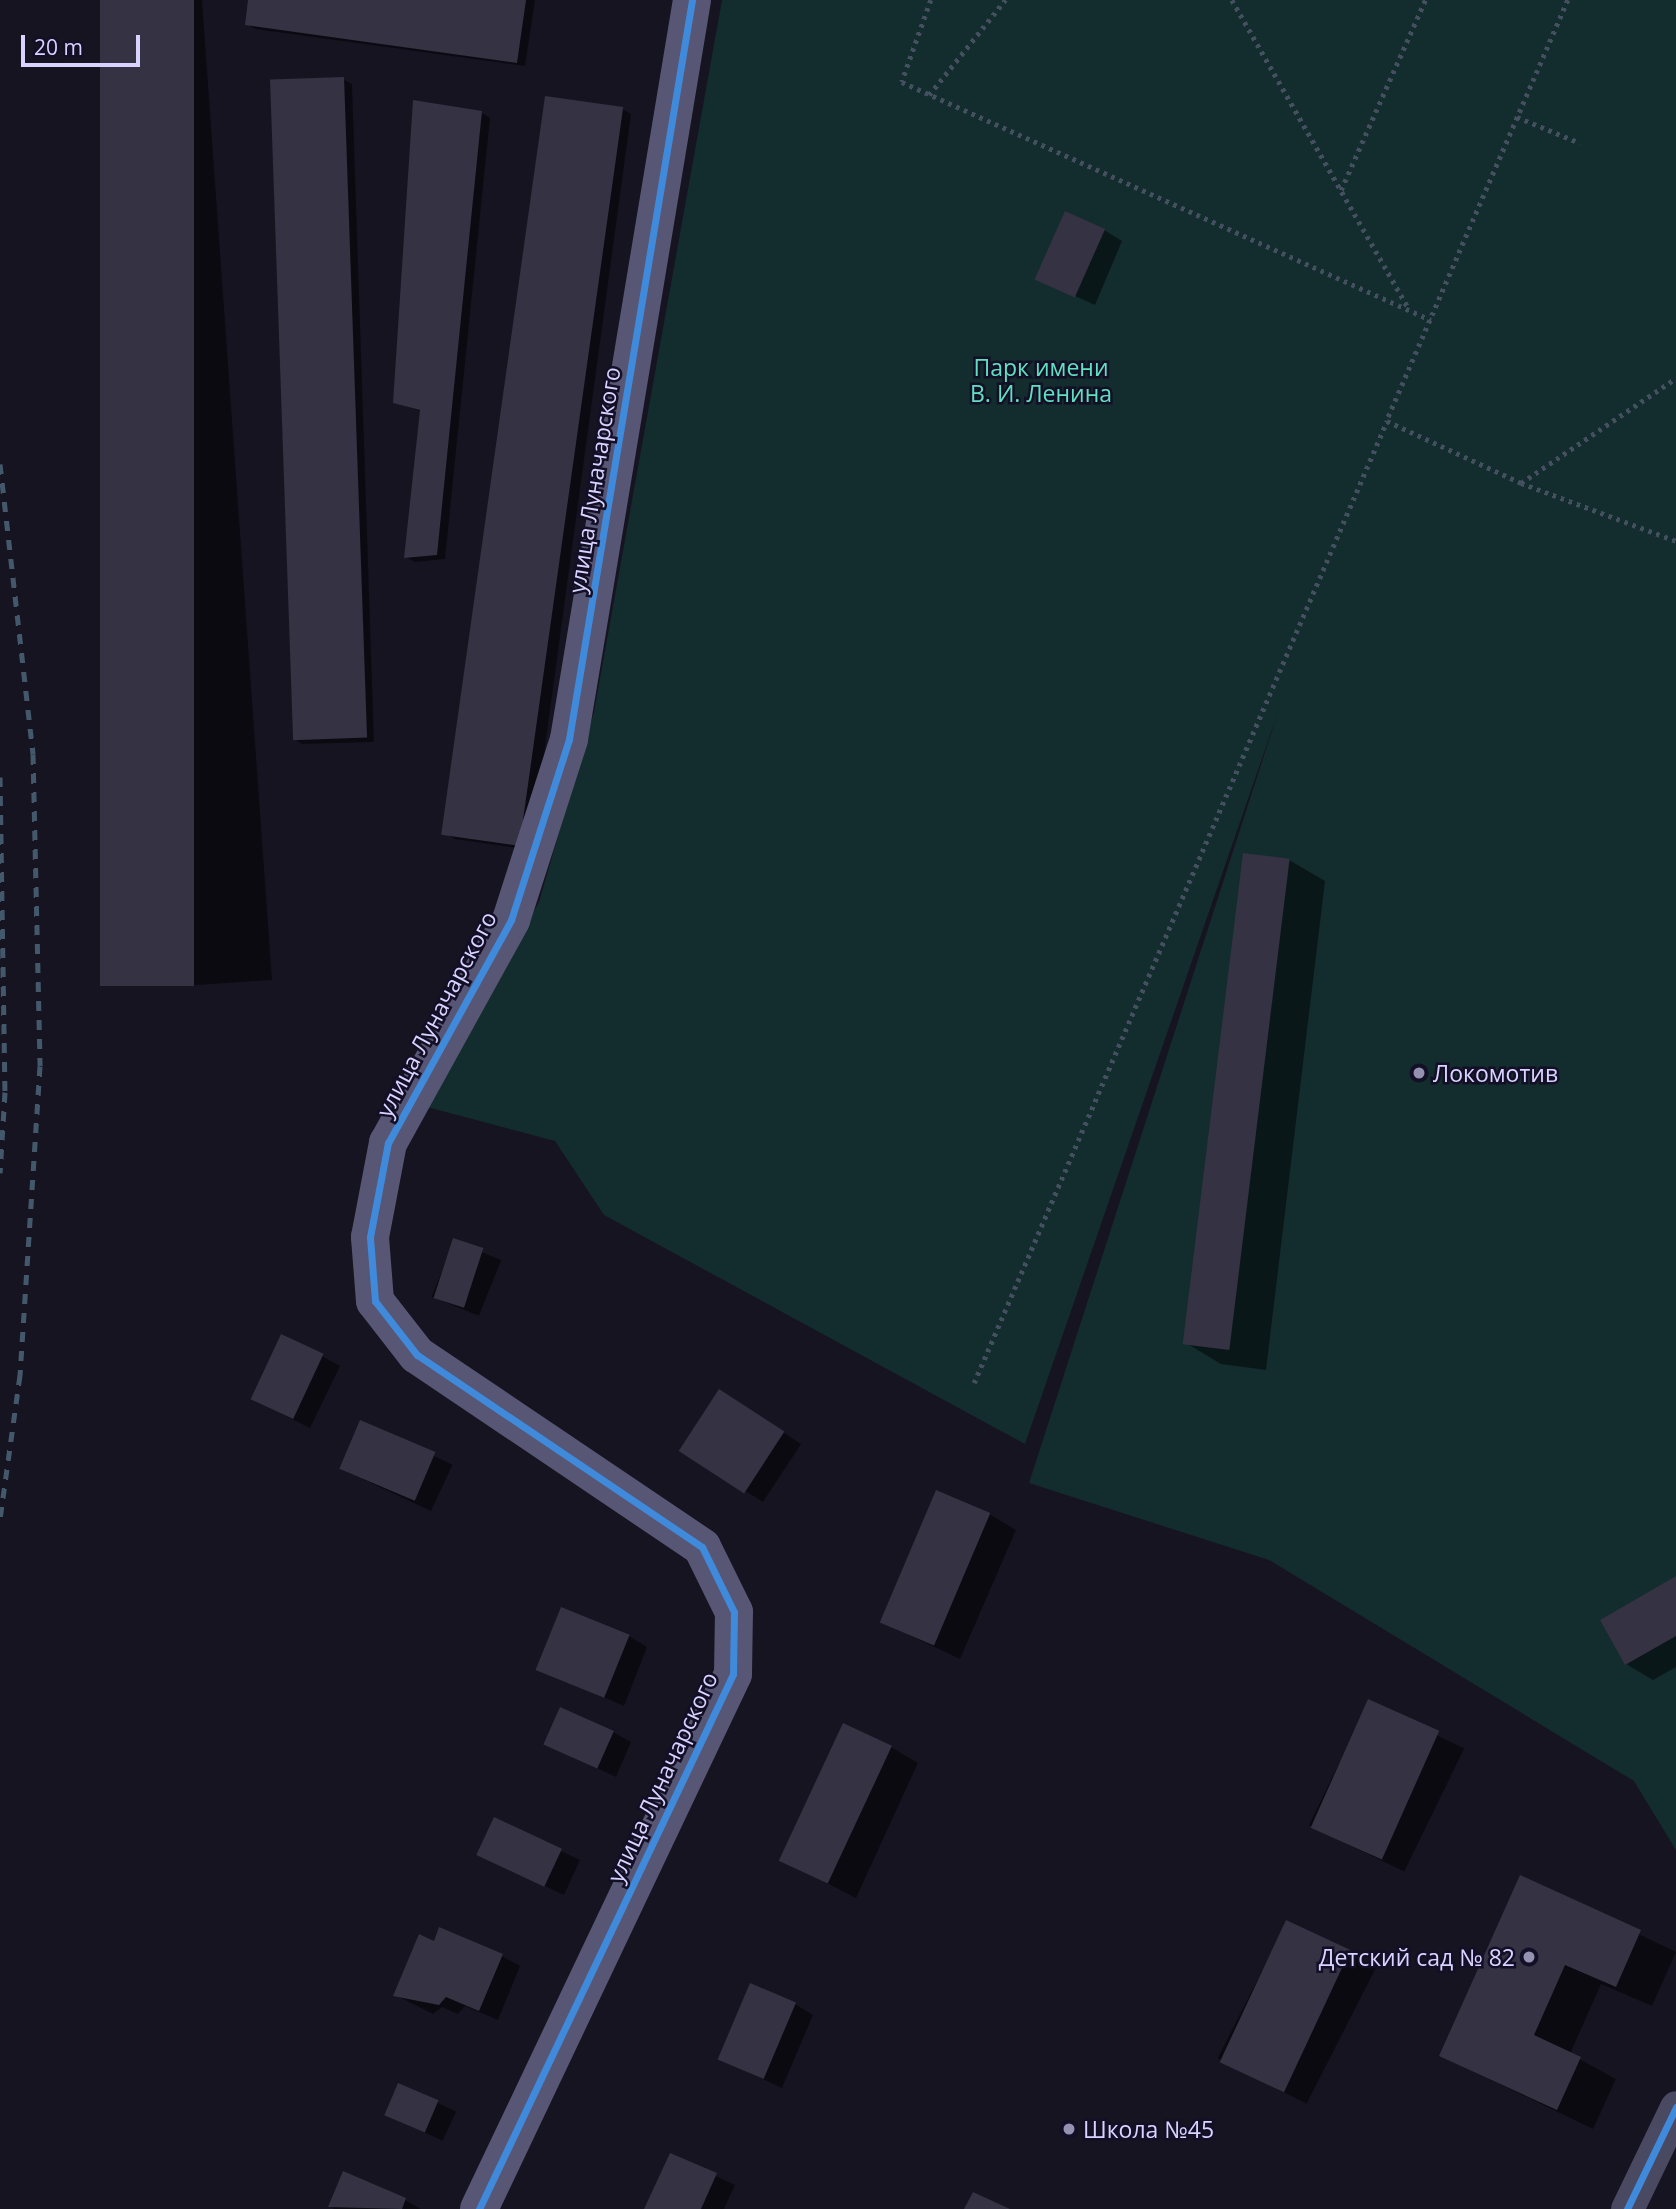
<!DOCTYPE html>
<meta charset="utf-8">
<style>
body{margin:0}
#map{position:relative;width:1676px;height:2209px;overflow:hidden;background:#161421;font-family:"Open Sans",sans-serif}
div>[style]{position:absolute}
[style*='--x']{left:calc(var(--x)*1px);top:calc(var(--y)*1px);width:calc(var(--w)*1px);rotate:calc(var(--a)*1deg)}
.green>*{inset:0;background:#132c2d}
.shadow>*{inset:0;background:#0007;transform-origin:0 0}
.building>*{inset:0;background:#343243;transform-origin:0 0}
.path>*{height:4.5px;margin-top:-2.25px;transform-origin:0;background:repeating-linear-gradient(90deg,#44505f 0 3.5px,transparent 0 8.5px)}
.street>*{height:33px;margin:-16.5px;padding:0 16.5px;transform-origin:16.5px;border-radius:16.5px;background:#4a4962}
.secondary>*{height:38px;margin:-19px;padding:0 19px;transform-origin:19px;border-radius:19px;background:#575674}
.rail>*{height:5px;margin-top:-2.5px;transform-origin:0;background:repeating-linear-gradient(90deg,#43596b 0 10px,transparent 0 19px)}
.cycleway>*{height:7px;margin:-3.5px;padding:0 3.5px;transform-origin:3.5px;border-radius:3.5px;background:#408adc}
.dots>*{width:19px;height:19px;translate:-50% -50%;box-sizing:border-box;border:4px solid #130f26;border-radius:50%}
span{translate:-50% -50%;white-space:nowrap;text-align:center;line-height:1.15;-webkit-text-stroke:5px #130f26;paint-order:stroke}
.park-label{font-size:23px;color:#5fe0c0}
.street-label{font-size:23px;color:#d9d4ff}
.poi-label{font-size:23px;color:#d9d4ff}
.left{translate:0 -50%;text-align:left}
.right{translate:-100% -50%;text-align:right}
.scale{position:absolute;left:21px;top:35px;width:119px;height:32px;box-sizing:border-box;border:4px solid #d9d4ff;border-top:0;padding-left:9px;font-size:21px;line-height:24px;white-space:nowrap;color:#d9d4ff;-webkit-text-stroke:5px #130f26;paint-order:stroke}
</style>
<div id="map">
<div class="green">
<i style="clip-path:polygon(722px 0,1676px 0,1676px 1850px,1634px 1781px,1269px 1560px,1029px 1483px,1277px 715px,1025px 1444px,604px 1215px,555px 1141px,427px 1107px,539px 902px,594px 712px)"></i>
</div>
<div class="shadow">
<i style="clip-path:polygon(102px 0,202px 0,272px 980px,181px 986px,173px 981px)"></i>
<i style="clip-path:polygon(250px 0,535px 0,525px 66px,255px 29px,247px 24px)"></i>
<i style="clip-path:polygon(343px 79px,352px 84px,374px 742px,302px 744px,294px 739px)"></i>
<i style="clip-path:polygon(622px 109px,631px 114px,531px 850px,455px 839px,447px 834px)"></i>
<i style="clip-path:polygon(482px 113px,490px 118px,445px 559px,415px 562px,406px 557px,422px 412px,395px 402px)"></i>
<i style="clip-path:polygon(1104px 230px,1122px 241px,1095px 305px,1038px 279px)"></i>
<i style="clip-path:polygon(1289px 860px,1325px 881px,1266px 1370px,1221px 1364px,1186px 1343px)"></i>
<i style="left:454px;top:1241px;width:51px;height:60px;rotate:22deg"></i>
<i style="clip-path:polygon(322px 1356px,340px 1366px,310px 1428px,270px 1408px)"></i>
<i style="clip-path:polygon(738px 1402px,801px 1444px,763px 1502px,682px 1451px)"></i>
<i style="left:361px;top:1422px;width:101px;height:51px;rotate:25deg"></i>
<i style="clip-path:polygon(989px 1514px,1016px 1530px,960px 1659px,881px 1622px)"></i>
<i style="clip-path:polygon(1676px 1578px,1676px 1667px,1653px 1680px,1626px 1664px)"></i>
<i style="clip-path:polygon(629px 1636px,647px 1647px,624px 1706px,539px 1669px)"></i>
<i style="left:1369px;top:1702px;width:106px;height:137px;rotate:26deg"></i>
<i style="clip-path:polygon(613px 1732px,631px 1742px,616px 1777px,546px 1744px)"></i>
<i style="clip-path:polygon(891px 1747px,918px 1763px,856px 1898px,782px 1860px)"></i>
<i style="clip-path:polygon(495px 1820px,580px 1860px,564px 1895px,498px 1864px)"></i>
<i style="clip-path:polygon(1520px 1877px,1676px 1952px,1652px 2006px,1601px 1984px,1570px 2054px,1616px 2079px,1593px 2129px,1441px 2056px)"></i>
<i style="left:1287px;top:1922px;width:100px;height:153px;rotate:27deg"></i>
<i style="clip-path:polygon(434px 1943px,502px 1956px,520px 1966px,498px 2020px,465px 2006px,458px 2014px,442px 2007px,433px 2014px,395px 1995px)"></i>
<i style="clip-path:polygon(795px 2004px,813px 2015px,782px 2088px,719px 2059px)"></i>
<i style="left:399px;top:2085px;width:63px;height:32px;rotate:25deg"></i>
<i style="clip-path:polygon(671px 2155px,735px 2185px,724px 2209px,646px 2209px)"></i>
<i style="clip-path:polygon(343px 2174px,405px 2200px,421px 2209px,334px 2209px,330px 2206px)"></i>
</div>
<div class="building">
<i style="left:100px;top:0;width:94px;height:986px"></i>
<i style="clip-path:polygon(248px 0,526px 0,517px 63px,245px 25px)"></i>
<i style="left:344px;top:77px;width:661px;height:74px;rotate:88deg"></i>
<i style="left:545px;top:96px;width:79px;height:746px;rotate:8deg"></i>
<i style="clip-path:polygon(413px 100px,482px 111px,437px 555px,404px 558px,420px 410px,393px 403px)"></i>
<i style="left:1065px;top:211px;width:44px;height:75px;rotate:24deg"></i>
<i style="left:1243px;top:853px;width:47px;height:495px;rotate:7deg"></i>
<i style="left:453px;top:1238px;width:32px;height:63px;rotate:18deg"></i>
<i style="left:281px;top:1334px;width:47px;height:72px;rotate:25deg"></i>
<i style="left:719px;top:1389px;width:78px;height:74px;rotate:33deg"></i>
<i style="left:360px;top:1420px;width:82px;height:53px;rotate:23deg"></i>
<i style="left:936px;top:1490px;width:59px;height:144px;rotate:23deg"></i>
<i style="clip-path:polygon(1676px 1576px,1676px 1636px,1625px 1665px,1600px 1620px)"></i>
<i style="left:561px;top:1607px;width:74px;height:68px;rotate:22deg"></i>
<i style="left:1368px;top:1699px;width:78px;height:141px;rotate:24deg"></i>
<i style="left:560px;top:1707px;width:59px;height:41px;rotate:24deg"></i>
<i style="left:843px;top:1723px;width:54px;height:152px;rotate:25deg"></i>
<i style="left:494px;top:1817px;width:75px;height:42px;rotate:25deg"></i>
<i style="clip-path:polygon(1520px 1875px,1641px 1930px,1616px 1987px,1565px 1965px,1534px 2035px,1581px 2057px,1557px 2110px,1439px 2056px)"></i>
<i style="left:1286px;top:1920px;width:71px;height:157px;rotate:25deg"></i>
<i style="clip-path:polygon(439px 1927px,503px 1954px,479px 2011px,446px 1997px,439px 2005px,393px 1996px,419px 1934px,434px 1941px)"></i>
<i style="left:750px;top:1983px;width:50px;height:83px;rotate:23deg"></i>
<i style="left:398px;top:2083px;width:44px;height:35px;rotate:23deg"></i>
<i style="clip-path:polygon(670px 2153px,717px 2173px,701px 2209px,644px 2209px)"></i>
<i style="clip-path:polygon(343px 2171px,406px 2198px,402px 2209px,328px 2207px)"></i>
<i style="clip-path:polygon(973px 2192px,1010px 2209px,964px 2209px)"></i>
</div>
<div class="path">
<i style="--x:931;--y:0;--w:87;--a:109.5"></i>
<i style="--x:902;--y:82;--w:580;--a:24.22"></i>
<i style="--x:1232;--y:0;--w:356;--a:60.2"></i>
<i style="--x:1568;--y:0;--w:458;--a:113.3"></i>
<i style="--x:1387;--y:421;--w:148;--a:24.8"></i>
<i style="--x:1521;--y:483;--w:165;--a:20.5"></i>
<i style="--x:929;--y:95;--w:122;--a:-51.3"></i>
<i style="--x:1517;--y:117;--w:68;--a:22.4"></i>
<i style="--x:1341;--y:190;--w:208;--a:-66.1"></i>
<i style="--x:1521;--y:483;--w:187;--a:-34.1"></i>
<i style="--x:974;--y:1383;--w:1047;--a:-66.77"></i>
</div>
<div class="street">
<i style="--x:1627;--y:2209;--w:113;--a:-64.3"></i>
</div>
<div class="secondary">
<i style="--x:479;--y:2209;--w:592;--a:-64.6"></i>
<i style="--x:733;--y:1674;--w:62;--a:-89.1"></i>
<i style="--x:734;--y:1612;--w:72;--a:-116.2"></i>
<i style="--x:702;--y:1547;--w:344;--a:-146"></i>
<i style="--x:417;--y:1355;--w:68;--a:-127.9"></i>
<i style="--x:375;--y:1301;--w:64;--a:-94.5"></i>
<i style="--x:370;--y:1237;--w:96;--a:-79.2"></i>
<i style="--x:388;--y:1143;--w:255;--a:-61.1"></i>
<i style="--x:511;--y:920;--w:190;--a:-72.2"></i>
<i style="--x:569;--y:739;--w:749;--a:-80.55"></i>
</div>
<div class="rail">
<i style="--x:0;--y:464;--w:292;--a:83.5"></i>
<i style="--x:33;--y:754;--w:312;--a:88.7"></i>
<i style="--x:40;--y:1066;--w:310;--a:93.7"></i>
<i style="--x:20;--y:1375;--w:146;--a:97.9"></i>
<i style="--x:0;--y:777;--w:315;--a:89.1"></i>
<i style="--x:5;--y:1092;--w:81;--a:93.5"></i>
</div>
<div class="cycleway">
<i style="--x:479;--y:2209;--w:592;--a:-64.6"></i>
<i style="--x:733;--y:1674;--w:62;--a:-89.1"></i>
<i style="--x:734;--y:1612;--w:72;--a:-116.2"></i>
<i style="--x:702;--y:1547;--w:344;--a:-146"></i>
<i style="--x:417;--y:1355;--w:68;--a:-127.9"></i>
<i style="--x:375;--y:1301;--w:64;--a:-94.5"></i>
<i style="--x:370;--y:1237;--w:96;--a:-79.2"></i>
<i style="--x:388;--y:1143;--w:255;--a:-61.1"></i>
<i style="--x:511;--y:920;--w:190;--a:-72.2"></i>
<i style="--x:569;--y:739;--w:749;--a:-80.55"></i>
<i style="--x:1627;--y:2209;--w:113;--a:-64.3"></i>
</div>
<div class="dots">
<i style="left:1419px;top:1073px;background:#9591b1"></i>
<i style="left:1529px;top:1957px;background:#9591b1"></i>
<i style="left:1069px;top:2129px;background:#9591b1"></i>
</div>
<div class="park-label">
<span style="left:1041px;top:380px">Парк имени<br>В. И. Ленина</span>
</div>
<div class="street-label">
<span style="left:594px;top:480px;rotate:-81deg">улица Луначарского</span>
<span style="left:436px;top:1014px;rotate:-62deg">улица Луначарского</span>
<span style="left:662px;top:1777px;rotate:-65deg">улица Луначарского</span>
</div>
<div class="poi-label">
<span class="left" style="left:1433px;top:1073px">Локомотив</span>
<span class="right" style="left:1515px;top:1957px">Детский сад № 82</span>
<span class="left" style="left:1083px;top:2129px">Школа №45</span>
</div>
<div class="scale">20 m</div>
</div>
